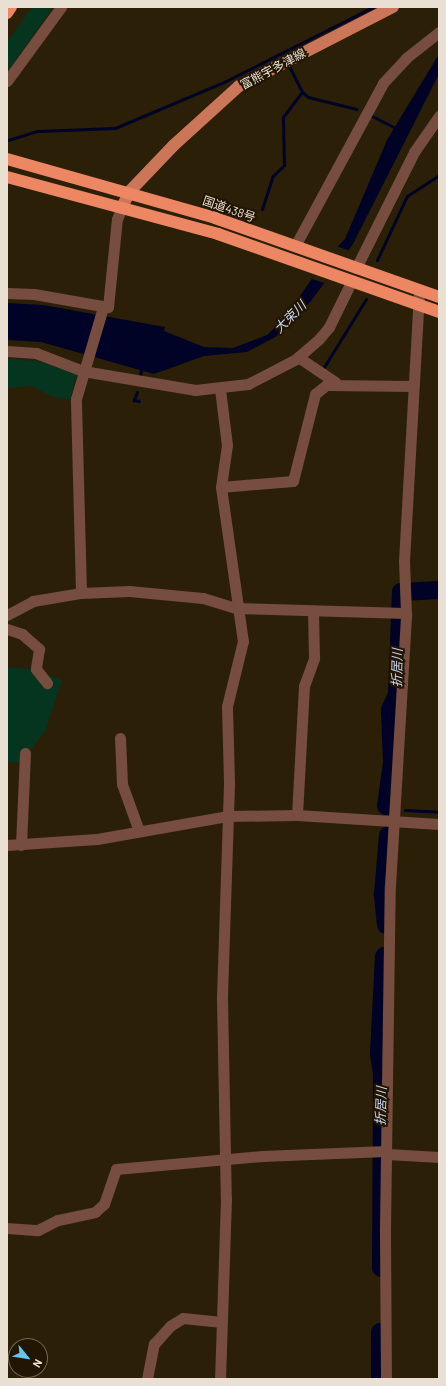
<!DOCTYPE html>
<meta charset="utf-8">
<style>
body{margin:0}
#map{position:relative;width:446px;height:1386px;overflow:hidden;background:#2b1f08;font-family:Barlow,"Noto Sans JP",sans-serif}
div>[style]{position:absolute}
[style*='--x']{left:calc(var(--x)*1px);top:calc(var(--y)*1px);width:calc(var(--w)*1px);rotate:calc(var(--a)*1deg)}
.green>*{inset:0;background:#06351f}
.water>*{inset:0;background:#000325}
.pier>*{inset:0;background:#2b1f08}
.stream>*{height:3px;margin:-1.5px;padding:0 1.5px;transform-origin:1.5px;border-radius:1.5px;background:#000325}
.river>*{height:18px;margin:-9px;padding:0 9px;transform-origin:9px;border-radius:9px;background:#000325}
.minor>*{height:11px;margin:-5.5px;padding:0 5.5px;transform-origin:5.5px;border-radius:5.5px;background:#764d3f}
.major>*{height:12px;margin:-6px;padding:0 6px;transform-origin:6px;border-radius:6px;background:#cb7659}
.highway>*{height:12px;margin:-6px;padding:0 6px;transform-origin:6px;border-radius:6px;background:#ed8663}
span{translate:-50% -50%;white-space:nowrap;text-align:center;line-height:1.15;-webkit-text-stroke:4px #221501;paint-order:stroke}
.street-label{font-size:12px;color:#e9e0d3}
.water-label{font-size:13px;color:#c8d7f3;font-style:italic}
.frame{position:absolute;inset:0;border:8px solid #e9e0d3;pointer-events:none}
.north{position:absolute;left:8px;top:1338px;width:40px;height:40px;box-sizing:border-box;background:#221501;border:1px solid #726655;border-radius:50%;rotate:120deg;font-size:11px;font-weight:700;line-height:16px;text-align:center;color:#e9e0d3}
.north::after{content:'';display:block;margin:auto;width:14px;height:18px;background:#65c5ee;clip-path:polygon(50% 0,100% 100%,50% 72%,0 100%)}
</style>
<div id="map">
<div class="green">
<i style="clip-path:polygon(32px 7px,53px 7px,7px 72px,7px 42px)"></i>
<i style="clip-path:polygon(7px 359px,36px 361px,77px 373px,70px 400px,51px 396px,32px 386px,7px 388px)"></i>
<i style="clip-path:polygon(7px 667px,30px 669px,62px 680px,45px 731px,20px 763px,7px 762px)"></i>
</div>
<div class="water">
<i style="clip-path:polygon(439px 54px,439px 74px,353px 244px,311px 301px,277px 336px,247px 352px,204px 356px,154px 374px,41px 342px,7px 340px,7px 303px,43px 305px,165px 327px,164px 331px,204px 347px,233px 348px,267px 335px,283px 320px,325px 260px,345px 239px,387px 140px)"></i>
</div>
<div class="pier">
<i style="clip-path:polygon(336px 246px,350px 251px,324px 283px,309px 278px)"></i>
</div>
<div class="stream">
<i style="--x:289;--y:66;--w:29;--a:63"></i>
<i style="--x:302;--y:92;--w:8;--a:40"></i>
<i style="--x:308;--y:97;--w:50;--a:13.8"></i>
<i style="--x:372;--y:116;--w:28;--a:27"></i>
<i style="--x:8;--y:140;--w:31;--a:-17"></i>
<i style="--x:38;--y:131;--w:77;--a:-2.2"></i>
<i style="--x:115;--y:128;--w:118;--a:-22.9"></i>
<i style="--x:224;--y:82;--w:167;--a:-26.7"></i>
<i style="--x:262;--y:209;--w:35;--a:-72"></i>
<i style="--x:273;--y:176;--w:16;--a:-45"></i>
<i style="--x:284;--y:165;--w:48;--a:-91.2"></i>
<i style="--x:283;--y:117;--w:31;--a:-53"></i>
<i style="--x:377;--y:260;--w:71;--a:-64.9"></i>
<i style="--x:407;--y:196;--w:38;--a:-33"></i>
<i style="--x:324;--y:367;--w:80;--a:-58.3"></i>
<i style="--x:140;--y:377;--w:7;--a:-82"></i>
<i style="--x:137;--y:392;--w:9;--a:111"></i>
<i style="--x:134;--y:400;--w:5;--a:11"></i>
<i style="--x:405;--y:810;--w:34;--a:3"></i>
</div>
<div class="river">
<i style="--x:386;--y:806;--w:43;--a:-82.1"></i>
<i style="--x:392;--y:763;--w:53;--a:-92.2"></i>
<i style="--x:390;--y:710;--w:17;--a:-66"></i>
<i style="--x:397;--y:694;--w:102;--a:-87.8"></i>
<i style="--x:401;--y:592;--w:38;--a:-3"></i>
<i style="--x:386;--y:925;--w:31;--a:-96"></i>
<i style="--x:383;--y:894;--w:59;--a:-85.2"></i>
<i style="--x:381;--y:1268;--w:195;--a:-89.7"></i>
<i style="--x:382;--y:1073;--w:19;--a:-99"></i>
<i style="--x:379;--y:1054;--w:98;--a:-87.1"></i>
<i style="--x:380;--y:1379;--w:47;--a:-90"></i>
</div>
<div class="minor">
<i style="--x:7;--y:81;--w:92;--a:-53.9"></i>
<i style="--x:295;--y:246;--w:185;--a:-61.6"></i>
<i style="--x:383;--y:83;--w:34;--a:-47"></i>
<i style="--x:406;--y:58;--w:42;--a:-38.2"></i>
<i style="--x:356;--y:268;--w:130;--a:-63.4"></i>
<i style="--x:414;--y:152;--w:44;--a:-55.2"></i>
<i style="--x:7;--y:293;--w:27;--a:2"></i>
<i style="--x:34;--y:294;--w:75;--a:10"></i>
<i style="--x:108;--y:307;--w:88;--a:-84.2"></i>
<i style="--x:117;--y:219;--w:13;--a:-67"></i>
<i style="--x:7;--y:351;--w:29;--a:4"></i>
<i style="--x:36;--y:353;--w:50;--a:21"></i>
<i style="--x:83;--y:371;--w:114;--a:9.6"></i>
<i style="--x:195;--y:390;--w:53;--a:-6.5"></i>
<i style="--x:248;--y:384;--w:54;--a:-27.5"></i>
<i style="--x:296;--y:359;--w:30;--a:-41"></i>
<i style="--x:319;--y:339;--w:16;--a:-50"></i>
<i style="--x:329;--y:327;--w:52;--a:-63.9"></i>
<i style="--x:298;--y:357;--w:45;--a:34"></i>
<i style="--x:220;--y:389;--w:56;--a:82.9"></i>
<i style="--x:227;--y:445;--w:42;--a:98.1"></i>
<i style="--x:221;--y:487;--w:156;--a:81.9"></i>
<i style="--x:243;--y:641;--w:67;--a:103.8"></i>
<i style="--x:227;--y:706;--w:79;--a:88.5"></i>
<i style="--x:229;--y:785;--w:213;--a:91.9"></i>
<i style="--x:222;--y:998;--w:201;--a:88.9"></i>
<i style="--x:226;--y:1199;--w:180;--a:91.9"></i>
<i style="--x:221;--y:487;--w:72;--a:-4.8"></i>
<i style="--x:293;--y:481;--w:90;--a:-75.8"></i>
<i style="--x:315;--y:394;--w:14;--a:-39"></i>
<i style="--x:326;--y:385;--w:87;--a:0.7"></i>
<i style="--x:81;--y:593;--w:194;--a:-91.5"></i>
<i style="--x:76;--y:399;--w:96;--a:-73.6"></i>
<i style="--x:7;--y:615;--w:30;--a:-28"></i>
<i style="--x:33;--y:601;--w:49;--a:-9.5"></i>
<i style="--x:81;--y:593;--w:48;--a:-2.4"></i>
<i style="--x:129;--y:591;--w:74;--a:5.4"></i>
<i style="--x:203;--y:598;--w:34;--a:17"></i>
<i style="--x:236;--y:608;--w:170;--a:1.7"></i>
<i style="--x:7;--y:629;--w:16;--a:18"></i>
<i style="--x:22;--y:634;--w:23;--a:41"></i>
<i style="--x:39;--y:649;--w:20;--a:99"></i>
<i style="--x:36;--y:669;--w:18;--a:52"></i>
<i style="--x:120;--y:738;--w:46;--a:87.5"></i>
<i style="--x:122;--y:784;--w:50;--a:70.1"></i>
<i style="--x:297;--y:815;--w:129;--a:-86.9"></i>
<i style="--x:304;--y:686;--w:30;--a:-70"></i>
<i style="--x:314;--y:658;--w:46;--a:-91.2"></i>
<i style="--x:7;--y:845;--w:90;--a:-3.8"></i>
<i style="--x:97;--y:839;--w:132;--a:-10"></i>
<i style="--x:227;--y:816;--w:70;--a:-0.8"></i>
<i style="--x:297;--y:815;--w:142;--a:3.6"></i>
<i style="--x:21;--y:845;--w:92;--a:-87.5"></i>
<i style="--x:387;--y:1154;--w:52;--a:3.3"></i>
<i style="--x:7;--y:1228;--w:31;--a:4"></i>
<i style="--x:38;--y:1230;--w:22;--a:-27"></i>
<i style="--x:58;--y:1220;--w:38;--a:-12"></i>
<i style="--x:95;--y:1212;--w:12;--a:-42"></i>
<i style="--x:104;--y:1204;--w:37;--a:-71"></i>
<i style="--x:116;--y:1169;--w:147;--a:-5.1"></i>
<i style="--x:262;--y:1156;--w:124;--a:-2.3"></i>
<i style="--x:147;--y:1379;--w:36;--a:-79"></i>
<i style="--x:154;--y:1344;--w:24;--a:-48"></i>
<i style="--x:170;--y:1326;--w:15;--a:-32"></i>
<i style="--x:183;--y:1318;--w:39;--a:6"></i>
<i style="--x:386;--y:1379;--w:151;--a:-90.4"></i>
<i style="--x:385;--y:1228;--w:342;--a:-89.2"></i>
<i style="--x:390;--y:886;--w:273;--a:-86.6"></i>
<i style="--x:406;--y:613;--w:52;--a:-92.2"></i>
<i style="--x:404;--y:561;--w:271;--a:-86.8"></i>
</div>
<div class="major">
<i style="--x:122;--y:207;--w:18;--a:-63"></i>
<i style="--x:130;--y:191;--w:64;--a:-46.3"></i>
<i style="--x:174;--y:145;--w:88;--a:-42.2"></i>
<i style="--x:239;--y:86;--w:173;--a:-27.2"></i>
</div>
<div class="highway">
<i style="--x:7;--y:13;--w:7;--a:-56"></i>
<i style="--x:7;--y:159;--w:216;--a:15.8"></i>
<i style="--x:215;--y:218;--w:238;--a:19.4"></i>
<i style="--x:7;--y:177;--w:219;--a:15.1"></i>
<i style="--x:218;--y:234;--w:234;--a:19.4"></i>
</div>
<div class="street-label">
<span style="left:273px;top:69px;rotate:-28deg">富熊宇多津線</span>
<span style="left:229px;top:209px;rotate:19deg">国道438号</span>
</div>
<div class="water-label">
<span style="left:290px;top:317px;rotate:-45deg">大束川</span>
<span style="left:397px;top:668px;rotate:-89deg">折居川</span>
<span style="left:381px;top:1106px;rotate:-88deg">折居川</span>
</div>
<div class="frame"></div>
<div class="north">N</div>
</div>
